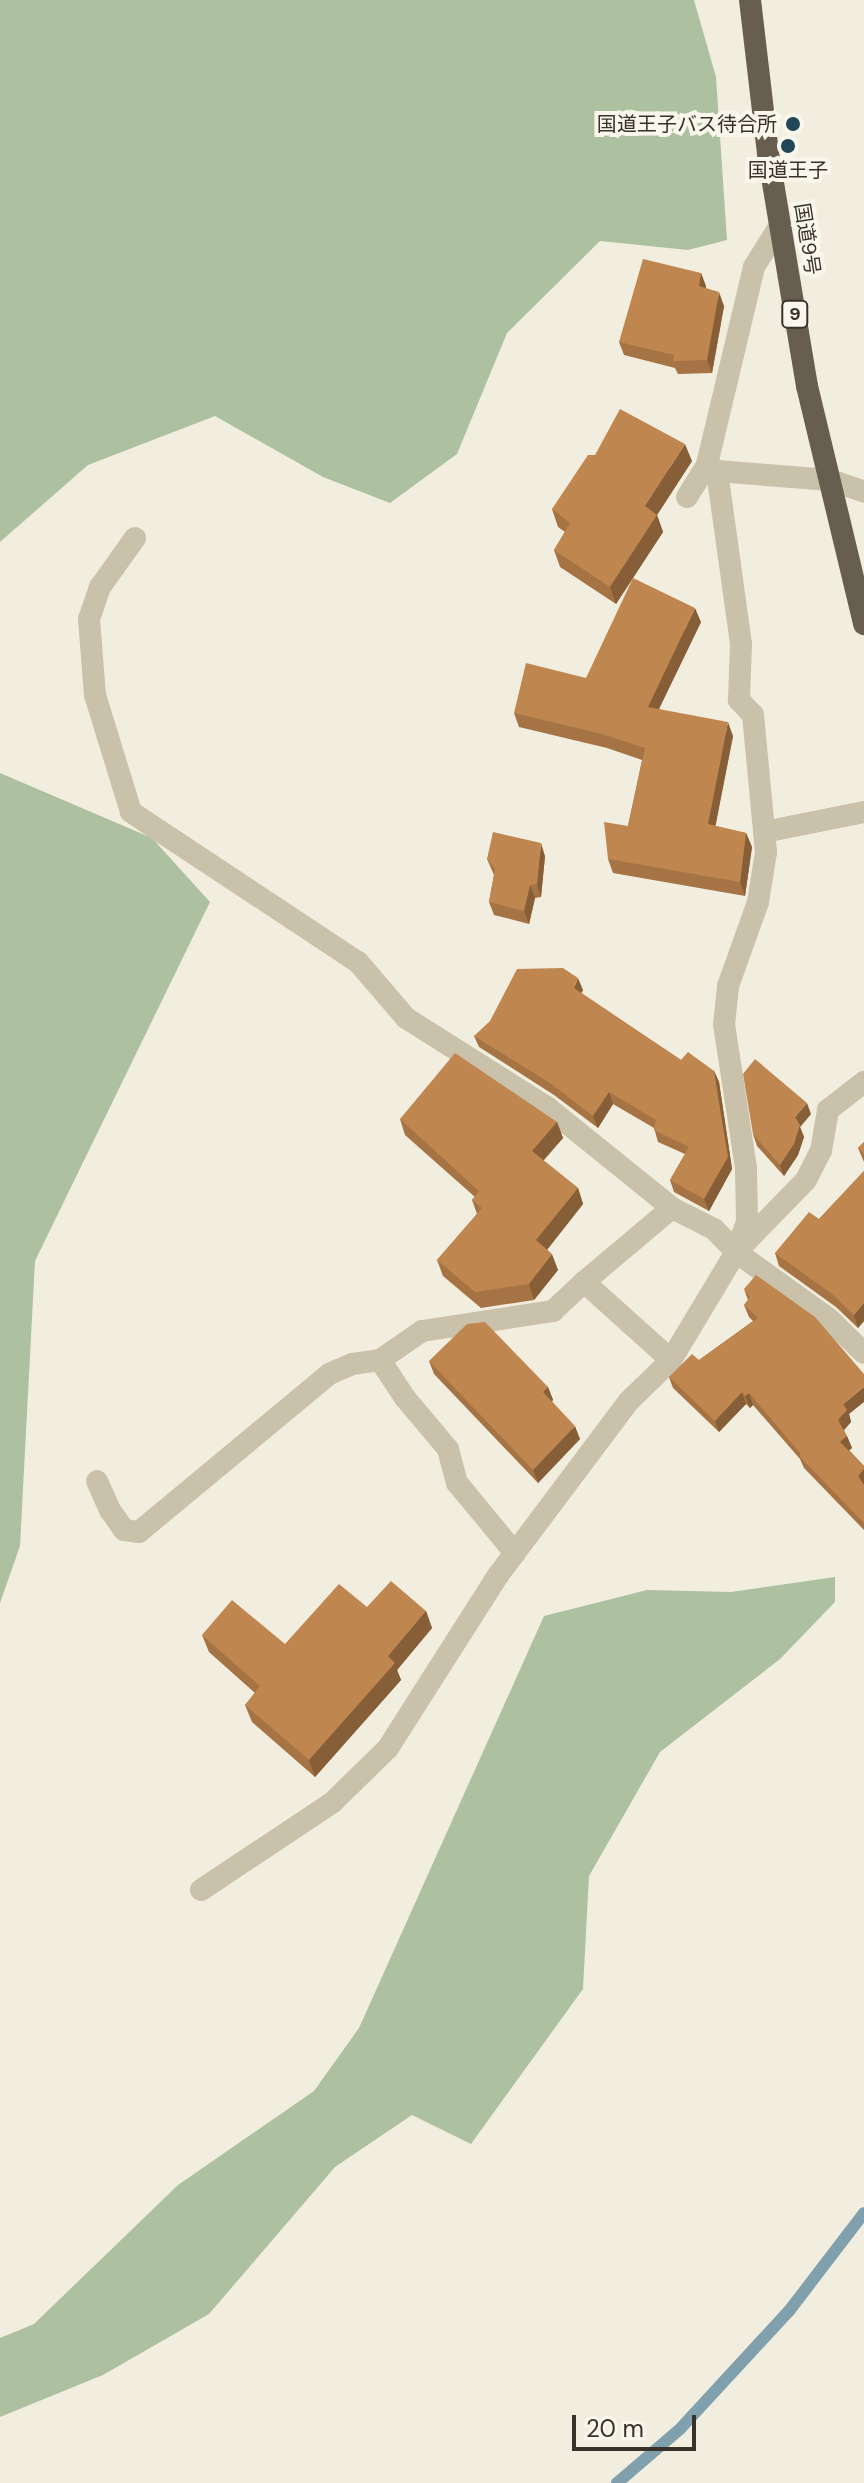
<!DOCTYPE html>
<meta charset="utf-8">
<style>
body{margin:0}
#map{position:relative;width:864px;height:2483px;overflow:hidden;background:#f2eedf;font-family:"DM Sans","Noto Sans JP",sans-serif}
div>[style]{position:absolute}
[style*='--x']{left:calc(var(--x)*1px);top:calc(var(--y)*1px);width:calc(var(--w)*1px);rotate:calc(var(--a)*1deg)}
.green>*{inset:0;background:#adc0a0}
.stream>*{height:12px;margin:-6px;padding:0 6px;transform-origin:6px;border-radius:6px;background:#80a0ad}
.service>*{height:22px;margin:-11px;padding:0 11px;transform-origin:11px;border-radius:11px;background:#cac1ab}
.minor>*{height:22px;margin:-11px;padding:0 11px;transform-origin:11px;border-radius:11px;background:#cac1ab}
.trunk>*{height:22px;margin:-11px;padding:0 11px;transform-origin:11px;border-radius:11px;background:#685e4f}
.wall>*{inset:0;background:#a57344}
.shaded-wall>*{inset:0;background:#865e37}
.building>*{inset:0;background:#c0864f}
.dots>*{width:22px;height:22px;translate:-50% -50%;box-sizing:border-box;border:4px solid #f9f6ec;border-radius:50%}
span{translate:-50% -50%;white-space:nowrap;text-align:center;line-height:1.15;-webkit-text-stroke:8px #f9f6ec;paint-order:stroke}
.shield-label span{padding:2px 6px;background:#f9f6ec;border:2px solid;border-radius:6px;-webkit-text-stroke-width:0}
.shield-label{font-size:18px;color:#38322a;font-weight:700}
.poi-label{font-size:20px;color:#38322a}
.right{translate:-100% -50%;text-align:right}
.street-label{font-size:20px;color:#38322a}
.scale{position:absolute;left:572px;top:2415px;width:124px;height:36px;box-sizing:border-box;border:4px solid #38322a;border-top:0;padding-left:10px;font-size:24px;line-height:28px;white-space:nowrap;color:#38322a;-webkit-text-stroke:6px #f9f6ec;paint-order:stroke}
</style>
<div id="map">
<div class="green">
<i style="clip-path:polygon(0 0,694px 0,716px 77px,727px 240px,688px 250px,600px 241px,507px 333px,457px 454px,390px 503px,323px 477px,215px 416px,88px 465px,0 542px)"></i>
<i style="clip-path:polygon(0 773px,152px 838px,210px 902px,35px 1261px,20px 1546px,0 1603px)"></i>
<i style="clip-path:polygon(835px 1577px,835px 1602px,780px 1659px,660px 1752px,589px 1876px,583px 1989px,471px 2144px,412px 2115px,335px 2167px,209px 2314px,103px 2375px,0 2417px,0 2338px,34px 2324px,178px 2185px,314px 2091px,359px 2028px,544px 1616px,647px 1590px,731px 1592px)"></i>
</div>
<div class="stream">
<i style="--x:617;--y:2483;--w:83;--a:-40.6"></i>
<i style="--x:680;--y:2429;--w:161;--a:-47.3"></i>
<i style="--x:789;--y:2311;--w:123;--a:-52.6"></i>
</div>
<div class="service">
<i style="--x:780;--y:225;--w:49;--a:121.8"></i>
<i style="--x:754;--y:267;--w:204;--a:103.4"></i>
<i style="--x:707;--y:465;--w:12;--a:31"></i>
<i style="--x:717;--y:471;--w:113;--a:4.6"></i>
<i style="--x:830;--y:480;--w:36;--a:19"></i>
<i style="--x:687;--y:497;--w:38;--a:-58"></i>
<i style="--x:135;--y:538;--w:60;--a:125.5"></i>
<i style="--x:100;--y:587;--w:34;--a:109"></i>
<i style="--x:89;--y:619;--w:76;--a:85.5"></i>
<i style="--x:95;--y:695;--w:122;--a:72.9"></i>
<i style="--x:131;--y:812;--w:272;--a:33.5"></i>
<i style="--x:358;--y:962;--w:74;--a:49.4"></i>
<i style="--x:406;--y:1018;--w:167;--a:32.3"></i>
<i style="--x:547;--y:1107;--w:161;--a:38.9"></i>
<i style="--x:672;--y:1208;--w:47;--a:26.6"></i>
<i style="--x:714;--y:1229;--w:32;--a:46"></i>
<i style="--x:736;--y:1252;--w:33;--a:-70"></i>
<i style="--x:747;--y:1221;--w:53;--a:-91.1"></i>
<i style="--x:746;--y:1168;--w:145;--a:-98.7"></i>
<i style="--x:724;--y:1025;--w:39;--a:-84"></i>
<i style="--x:728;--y:986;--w:89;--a:-70.3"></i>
<i style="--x:758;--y:902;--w:51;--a:-80.9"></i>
<i style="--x:766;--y:852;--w:138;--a:-95.4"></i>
<i style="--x:753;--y:715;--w:21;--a:-133"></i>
<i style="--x:739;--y:700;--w:56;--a:-88"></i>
<i style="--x:741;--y:644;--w:175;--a:-97.9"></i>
<i style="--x:764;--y:832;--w:102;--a:-11.3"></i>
<i style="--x:671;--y:1360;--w:117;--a:-138.1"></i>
<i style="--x:584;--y:1282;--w:115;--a:-40.1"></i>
<i style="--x:97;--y:1481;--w:32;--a:66"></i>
<i style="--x:110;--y:1510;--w:24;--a:55"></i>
<i style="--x:124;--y:1530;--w:15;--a:8"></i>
<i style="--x:139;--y:1532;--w:247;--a:-39.7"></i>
<i style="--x:329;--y:1374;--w:25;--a:-23"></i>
<i style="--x:352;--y:1364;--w:28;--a:-8"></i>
<i style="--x:515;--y:1553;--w:91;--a:-129.6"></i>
<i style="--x:457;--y:1483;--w:35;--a:-105"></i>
<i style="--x:448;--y:1449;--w:67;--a:-130.1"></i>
<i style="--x:405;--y:1398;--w:45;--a:-123.3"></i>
<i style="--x:380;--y:1360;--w:51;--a:-34.6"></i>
<i style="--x:422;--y:1331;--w:133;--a:-8.7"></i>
<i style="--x:553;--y:1311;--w:42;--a:-43.1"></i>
</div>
<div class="minor">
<i style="--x:736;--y:1252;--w:113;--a:35.7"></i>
<i style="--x:828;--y:1318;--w:50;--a:44.2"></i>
<i style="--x:201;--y:1890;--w:159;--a:-33.7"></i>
<i style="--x:333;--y:1802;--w:77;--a:-44.5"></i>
<i style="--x:388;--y:1748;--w:206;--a:-57.5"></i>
<i style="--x:499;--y:1574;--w:216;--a:-53.1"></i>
<i style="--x:629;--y:1401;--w:59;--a:-44.3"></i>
<i style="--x:671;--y:1360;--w:126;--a:-59"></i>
<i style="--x:736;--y:1252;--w:100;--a:-45.8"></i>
<i style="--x:806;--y:1180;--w:33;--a:-63"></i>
<i style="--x:821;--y:1151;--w:42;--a:-80.3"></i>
<i style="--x:828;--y:1110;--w:46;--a:-37.9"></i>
</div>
<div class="trunk">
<i style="--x:750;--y:0;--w:154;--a:83.3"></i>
<i style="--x:768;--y:153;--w:236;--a:80.5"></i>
<i style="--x:807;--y:386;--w:245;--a:76.5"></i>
</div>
<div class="wall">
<i style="clip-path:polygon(701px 273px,706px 288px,724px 306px,712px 373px,678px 374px,675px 368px,624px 355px,619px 342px)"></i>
<i style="clip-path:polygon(692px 461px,657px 515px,663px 532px,616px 604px,560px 567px,554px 550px,565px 532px,558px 527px,552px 509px)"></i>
<i style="clip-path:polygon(701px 622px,659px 709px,733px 736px,715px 826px,746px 833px,752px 847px,745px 896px,613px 873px,608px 859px,628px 826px,642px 760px,607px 748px,519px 727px,514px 713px)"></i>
<i style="clip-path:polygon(545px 856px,541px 897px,535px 898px,529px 924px,494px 915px,489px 902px,494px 875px,487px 859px)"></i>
<i style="clip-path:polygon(583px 990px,581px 993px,681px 1060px,714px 1071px,719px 1082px,732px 1169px,709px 1211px,674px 1192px,670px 1180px,685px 1154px,658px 1142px,654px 1128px,613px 1104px,598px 1128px,554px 1095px,479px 1047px,474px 1036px)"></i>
<i style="clip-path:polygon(811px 1114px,800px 1127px,804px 1137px,798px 1155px,784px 1176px,757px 1146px,753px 1134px)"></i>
<i style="clip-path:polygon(400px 1119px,557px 1122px,563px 1138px,543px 1160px,578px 1188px,583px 1204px,547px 1250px,558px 1270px,534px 1300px,481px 1308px,443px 1276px,437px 1260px,477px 1214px,472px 1200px,475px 1197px,405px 1135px)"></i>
<i style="clip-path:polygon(864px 1142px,864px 1162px,858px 1148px)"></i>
<i style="clip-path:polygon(864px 1171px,864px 1321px,858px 1328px,836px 1307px,779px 1266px,775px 1253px,819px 1219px)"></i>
<i style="clip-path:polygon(744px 1289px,849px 1414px,851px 1422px,844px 1430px,852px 1448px,849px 1450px,864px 1466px,864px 1530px,804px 1468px,800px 1459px,753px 1405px,750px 1408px,746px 1404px,719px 1432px,673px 1388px,669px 1377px,699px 1360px,753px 1321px,749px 1317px,744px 1305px,748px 1300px)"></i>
<i style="clip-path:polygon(429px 1361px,548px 1387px,553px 1400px,552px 1401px,580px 1439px,538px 1483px,434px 1374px)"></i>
<i style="clip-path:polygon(367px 1607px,426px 1611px,432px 1628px,397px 1670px,401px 1680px,315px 1777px,252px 1722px,245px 1705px,255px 1693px,209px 1652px,202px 1635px,285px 1644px)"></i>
</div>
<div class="shaded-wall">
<i style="clip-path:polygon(701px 273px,706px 286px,704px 299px,699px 286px)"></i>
<i style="clip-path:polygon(719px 292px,724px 306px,712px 373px,707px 360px)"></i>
<i style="clip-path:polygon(685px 444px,692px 461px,657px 515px,663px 532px,616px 604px,610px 587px,645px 506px)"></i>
<i style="clip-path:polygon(695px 608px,701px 622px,653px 721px,648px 707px)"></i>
<i style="clip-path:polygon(728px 722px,733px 736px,713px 839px,708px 824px)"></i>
<i style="clip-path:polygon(746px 833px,752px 847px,745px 896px,740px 882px)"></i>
<i style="clip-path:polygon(541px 843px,545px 856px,541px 897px,537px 884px)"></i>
<i style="clip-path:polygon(530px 885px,535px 898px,529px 924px,524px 911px)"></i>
<i style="clip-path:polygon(578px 978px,583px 990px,578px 1000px,574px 988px)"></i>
<i style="clip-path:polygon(714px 1071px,719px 1082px,732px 1169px,709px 1211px,704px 1199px)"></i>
<i style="clip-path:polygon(609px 1092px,613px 1104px,598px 1128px,593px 1116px)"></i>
<i style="clip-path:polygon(807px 1103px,811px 1114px,800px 1127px,804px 1137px,798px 1155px,784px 1176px,780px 1165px,795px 1117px)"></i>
<i style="clip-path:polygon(557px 1122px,563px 1138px,538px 1167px,532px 1151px)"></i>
<i style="clip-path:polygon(578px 1188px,583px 1204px,542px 1256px,536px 1240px)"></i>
<i style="clip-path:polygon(552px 1254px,558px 1270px,534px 1300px,529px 1284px)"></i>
<i style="clip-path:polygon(864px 1303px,864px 1321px,858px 1328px,854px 1315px)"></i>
<i style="clip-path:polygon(548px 1387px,553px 1400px,548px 1405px,543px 1392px)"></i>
<i style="clip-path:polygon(864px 1387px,864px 1402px,849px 1414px,851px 1422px,843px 1431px,838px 1420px,843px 1404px)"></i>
<i style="clip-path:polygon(742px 1392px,746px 1404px,719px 1432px,715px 1421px)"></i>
<i style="clip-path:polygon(749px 1393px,753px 1405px,750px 1408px,745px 1396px)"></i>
<i style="clip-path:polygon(575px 1426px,580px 1439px,538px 1483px,533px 1470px)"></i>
<i style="clip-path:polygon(847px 1436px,852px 1448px,845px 1454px,840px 1442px)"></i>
<i style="clip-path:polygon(864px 1469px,864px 1486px,858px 1476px)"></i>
<i style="clip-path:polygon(426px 1611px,432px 1628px,397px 1670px,401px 1680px,315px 1777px,309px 1760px,388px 1656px)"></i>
</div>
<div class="building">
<i style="clip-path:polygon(643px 259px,701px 273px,699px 286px,719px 292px,707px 360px,673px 361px,674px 355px,619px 342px)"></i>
<i style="clip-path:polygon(620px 409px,685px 444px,645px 506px,657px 515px,610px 587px,554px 550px,570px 523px,552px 509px,588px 455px,595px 455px)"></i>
<i style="clip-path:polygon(633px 578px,695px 608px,648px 707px,728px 722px,708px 824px,746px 833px,740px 882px,608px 859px,604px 822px,628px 826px,645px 748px,602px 734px,514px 713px,526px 663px,586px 678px)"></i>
<i style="clip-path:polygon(493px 832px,541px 843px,537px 884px,530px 885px,524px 911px,489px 902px,495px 869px,487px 859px)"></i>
<i style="clip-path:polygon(563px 968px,578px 978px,574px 988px,681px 1060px,688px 1052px,714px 1071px,728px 1157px,704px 1199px,670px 1180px,689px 1147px,654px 1130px,656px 1120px,609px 1092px,593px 1116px,550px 1083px,474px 1036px,490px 1021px,517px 969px)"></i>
<i style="clip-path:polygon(455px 1053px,557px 1122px,532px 1151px,578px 1188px,536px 1240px,552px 1254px,529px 1284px,475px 1292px,437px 1260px,482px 1208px,472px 1200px,479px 1191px,400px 1119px)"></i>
<i style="clip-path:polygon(755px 1059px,807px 1103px,795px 1117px,800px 1125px,794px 1144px,780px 1165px,753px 1134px,743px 1074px)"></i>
<i style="clip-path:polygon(864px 1142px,864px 1154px,858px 1148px)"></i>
<i style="clip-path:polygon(864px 1171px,864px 1303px,854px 1315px,832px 1294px,775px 1253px,809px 1212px,819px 1219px)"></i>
<i style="clip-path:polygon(756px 1275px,815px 1317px,864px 1374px,864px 1387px,843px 1404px,847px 1410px,838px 1420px,847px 1436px,840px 1442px,864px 1466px,864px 1469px,858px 1476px,864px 1485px,864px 1523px,799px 1456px,801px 1454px,749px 1393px,745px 1396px,742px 1392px,715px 1421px,669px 1377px,692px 1354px,699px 1360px,758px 1318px,744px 1305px,750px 1297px,744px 1289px)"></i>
<i style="clip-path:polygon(485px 1322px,548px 1387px,543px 1392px,575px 1426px,533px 1470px,429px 1361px,467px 1324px)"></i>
<i style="clip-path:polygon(391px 1581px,426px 1611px,388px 1656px,395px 1663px,309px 1760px,245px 1705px,260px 1686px,202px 1635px,232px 1600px,285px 1644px,339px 1584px,367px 1607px)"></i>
</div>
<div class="dots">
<i style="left:793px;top:124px;background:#224757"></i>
<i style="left:788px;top:146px;background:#224757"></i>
</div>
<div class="shield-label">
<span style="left:795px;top:314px">9</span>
</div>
<div class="poi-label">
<span class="right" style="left:777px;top:124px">国道王子バス待合所</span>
<span style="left:788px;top:170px">国道王子</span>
</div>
<div class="street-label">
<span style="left:807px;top:239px;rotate:81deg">国道9号</span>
</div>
<div class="scale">20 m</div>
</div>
